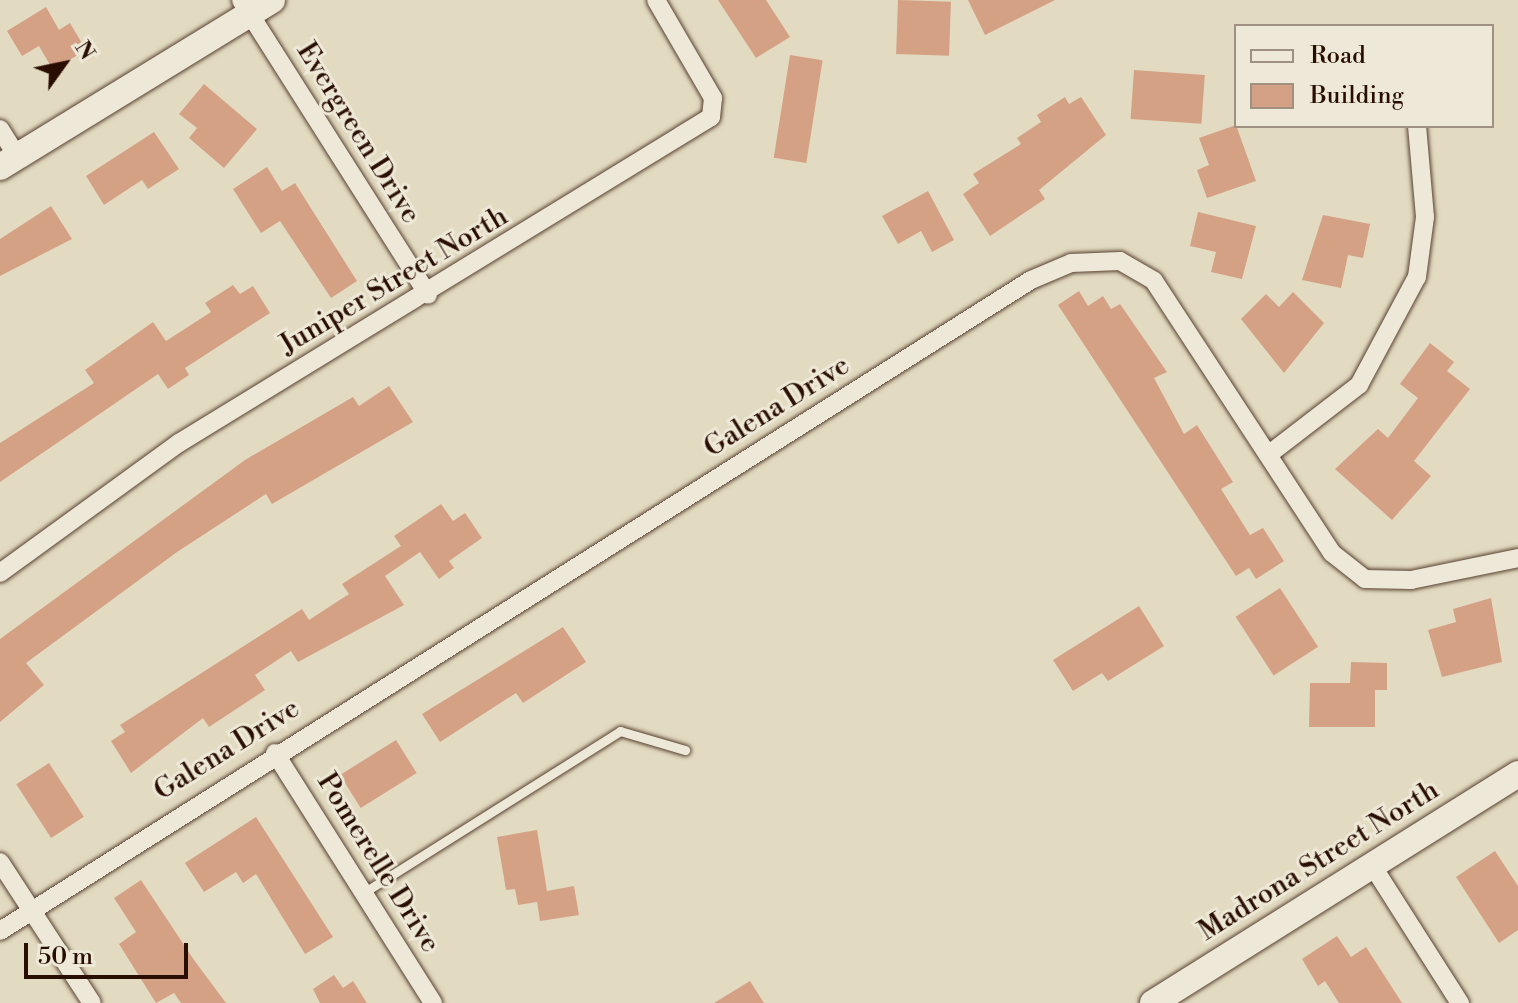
<!DOCTYPE html>
<style>
body{margin:0}
#map{position:relative;width:1518px;height:1003px;overflow:hidden;background:#e3dbc1;font-family:"Libre Bodoni",serif}
div>[style]{position:absolute}
[style*='--x']{left:calc(var(--x)*1px);top:calc(var(--y)*1px);width:calc(var(--w)*1px);rotate:calc(var(--a)*1deg)}
.building>*{inset:0;background:#d4a185;transform-origin:0 0}
.roads{filter:drop-shadow(0 0 2px #584030) drop-shadow(0 0 2px #584030)}
.lane>*{height:9px;margin:-4.5px;padding:0 4.5px;transform-origin:4.5px;border-radius:4.5px;background:#ede8d7}
.street>*{height:18px;margin:-9px;padding:0 9px;transform-origin:9px;border-radius:9px;background:#ede8d7}
.secondary>*{height:26px;margin:-13px;padding:0 13px;transform-origin:13px;border-radius:13px;background:#ede8d7}
span{translate:-50% -50%;white-space:nowrap;text-align:center;line-height:1.15;-webkit-text-stroke:6px #ede8d7;paint-order:stroke}
.street-label{font-size:28px;color:#290d00}
.legend{position:absolute;left:1234px;top:24px;width:260px;height:104px;box-sizing:border-box;background:#ede8d7;border:2px solid #9f9081;margin:0;padding:10px 14px;list-style:none;font-size:24px;color:#290d00}
.legend li{display:flex;align-items:center;gap:16px;height:40px}
.legend b{width:40px;border:2px solid #9f9081}
.north{position:absolute;left:24px;top:24px;width:80px;height:80px;-webkit-text-stroke:6px #ede8d7;paint-order:stroke;rotate:57deg;font-size:22px;font-weight:700;line-height:32px;text-align:center;color:#290d00}
.north::after{content:'';display:block;margin:auto;width:28px;height:36px;background:#290d00;clip-path:polygon(50% 0,100% 100%,50% 72%,0 100%)}
.scale{position:absolute;left:24px;top:943px;width:164px;height:36px;box-sizing:border-box;border:4px solid #290d00;border-top:0;padding-left:10px;font-size:24px;line-height:28px;white-space:nowrap;color:#290d00;-webkit-text-stroke:6px #ede8d7;paint-order:stroke}
</style>
<div id="map">
<div class="building">
<i style="clip-path:polygon(718px 0,766px 0,790px 37px,756px 58px)"></i>
<i style="left:898px;top:0;width:53px;height:54px;rotate:2deg"></i>
<i style="clip-path:polygon(968px 0,1055px 0,985px 35px)"></i>
<i style="clip-path:polygon(46px 7px,59px 30px,70px 23px,86px 50px,53px 70px,39px 46px,22px 56px,7px 31px)"></i>
<i style="left:790px;top:55px;width:33px;height:104px;rotate:9deg"></i>
<i style="left:1134px;top:70px;width:71px;height:49px;rotate:4deg"></i>
<i style="clip-path:polygon(204px 84px,257px 129px,224px 168px,189px 138px,197px 128px,179px 114px)"></i>
<i style="clip-path:polygon(1065px 97px,1069px 104px,1081px 97px,1106px 135px,1039px 190px,1045px 199px,990px 236px,963px 194px,979px 183px,973px 174px,1021px 144px,1017px 138px,1041px 122px,1037px 115px)"></i>
<i style="clip-path:polygon(1236px 125px,1256px 181px,1207px 198px,1197px 170px,1209px 165px,1199px 138px)"></i>
<i style="clip-path:polygon(154px 132px,179px 169px,148px 189px,142px 180px,104px 205px,86px 176px)"></i>
<i style="clip-path:polygon(267px 167px,282px 191px,295px 183px,357px 281px,331px 298px,280px 221px,261px 233px,233px 189px)"></i>
<i style="clip-path:polygon(928px 191px,954px 240px,932px 252px,921px 231px,898px 244px,882px 216px)"></i>
<i style="clip-path:polygon(51px 206px,72px 239px,0 276px,0 239px)"></i>
<i style="clip-path:polygon(1198px 212px,1256px 226px,1242px 279px,1211px 272px,1216px 252px,1190px 246px)"></i>
<i style="clip-path:polygon(1323px 215px,1370px 224px,1363px 258px,1348px 255px,1341px 288px,1302px 280px)"></i>
<i style="clip-path:polygon(233px 285px,240px 294px,253px 286px,270px 313px,185px 368px,189px 375px,168px 389px,158px 374px,0 482px,0 443px,94px 383px,85px 370px,153px 322px,166px 341px,211px 312px,205px 303px)"></i>
<i style="clip-path:polygon(1079px 291px,1088px 306px,1103px 296px,1111px 309px,1120px 304px,1167px 372px,1154px 378px,1184px 434px,1197px 425px,1233px 482px,1221px 489px,1250px 535px,1263px 528px,1284px 561px,1256px 579px,1249px 568px,1236px 576px,1058px 305px)"></i>
<i style="clip-path:polygon(1293px 292px,1324px 323px,1284px 373px,1241px 319px,1266px 294px,1279px 307px)"></i>
<i style="clip-path:polygon(1430px 343px,1454px 362px,1447px 371px,1470px 389px,1414px 461px,1431px 476px,1392px 520px,1335px 469px,1378px 429px,1388px 438px,1418px 398px,1400px 384px)"></i>
<i style="clip-path:polygon(389px 386px,413px 422px,272px 504px,266px 494px,177px 552px,26px 663px,44px 685px,0 722px,0 639px,245px 460px,353px 397px,359px 406px)"></i>
<i style="clip-path:polygon(441px 504px,453px 521px,465px 513px,482px 538px,449px 561px,454px 568px,439px 579px,420px 552px,385px 576px,404px 605px,298px 662px,291px 651px,255px 675px,265px 690px,209px 727px,203px 718px,131px 773px,111px 741px,125px 732px,120px 725px,302px 609px,309px 620px,349px 594px,342px 584px,401px 546px,394px 536px)"></i>
<i style="left:1280px;top:588px;width:70px;height:53px;rotate:57deg"></i>
<i style="clip-path:polygon(1491px 598px,1502px 662px,1442px 677px,1428px 630px,1456px 622px,1453px 609px)"></i>
<i style="clip-path:polygon(1139px 606px,1164px 646px,1108px 681px,1102px 673px,1073px 691px,1053px 660px)"></i>
<i style="clip-path:polygon(563px 627px,586px 662px,523px 703px,516px 693px,440px 742px,422px 714px)"></i>
<i style="clip-path:polygon(1351px 662px,1387px 663px,1387px 690px,1375px 690px,1375px 727px,1309px 727px,1310px 683px,1350px 683px)"></i>
<i style="left:396px;top:740px;width:39px;height:66px;rotate:58deg"></i>
<i style="left:49px;top:763px;width:64px;height:39px;rotate:57deg"></i>
<i style="clip-path:polygon(256px 817px,333px 937px,305px 954px,256px 874px,243px 883px,236px 872px,204px 892px,185px 863px)"></i>
<i style="clip-path:polygon(537px 830px,547px 891px,574px 886px,579px 915px,540px 921px,537px 902px,518px 905px,515px 889px,506px 890px,497px 837px)"></i>
<i style="clip-path:polygon(1495px 851px,1518px 886px,1518px 930px,1499px 943px,1456px 877px)"></i>
<i style="clip-path:polygon(141px 880px,194px 960px,226px 1003px,181px 1003px,174px 993px,156px 1003px,119px 944px,136px 932px,114px 898px)"></i>
<i style="clip-path:polygon(1337px 936px,1351px 957px,1366px 947px,1402px 1003px,1339px 1003px,1325px 981px,1318px 986px,1302px 959px)"></i>
<i style="clip-path:polygon(334px 975px,343px 988px,353px 981px,367px 1003px,320px 1003px,313px 989px)"></i>
<i style="clip-path:polygon(750px 981px,764px 1003px,714px 1003px)"></i>
</div>
<div class="roads">
<div class="lane">
<i style="--x:363;--y:893;--w:304;--a:-32.2"></i>
<i style="--x:620;--y:731;--w:68;--a:16.3"></i>
</div>
<div class="street">
<i style="--x:241;--y:0;--w:349;--a:57.6"></i>
<i style="--x:0;--y:129;--w:32;--a:58"></i>
<i style="--x:1272;--y:452;--w:110;--a:-37.6"></i>
<i style="--x:1359;--y:385;--w:123;--a:-61.8"></i>
<i style="--x:1417;--y:277;--w:61;--a:-82.4"></i>
<i style="--x:1425;--y:217;--w:91;--a:-95"></i>
<i style="--x:0;--y:573;--w:221;--a:-36"></i>
<i style="--x:179;--y:443;--w:624;--a:-31.5"></i>
<i style="--x:711;--y:117;--w:19;--a:-84"></i>
<i style="--x:713;--y:98;--w:113;--a:-120.2"></i>
<i style="--x:275;--y:753;--w:296;--a:57.7"></i>
<i style="--x:0;--y:862;--w:168;--a:56.9"></i>
<i style="--x:1372;--y:865;--w:164;--a:57.5"></i>
<i style="--x:0;--y:931;--w:1219;--a:-32.27"></i>
<i style="--x:1031;--y:280;--w:43;--a:-23"></i>
<i style="--x:1071;--y:263;--w:49;--a:-2.3"></i>
<i style="--x:1120;--y:261;--w:39;--a:30"></i>
<i style="--x:1154;--y:281;--w:325;--a:56.8"></i>
<i style="--x:1332;--y:553;--w:42;--a:38.2"></i>
<i style="--x:1365;--y:579;--w:46;--a:1.2"></i>
<i style="--x:1411;--y:580;--w:109;--a:-11.6"></i>
</div>
<div class="secondary">
<i style="--x:0;--y:167;--w:319;--a:-31.5"></i>
<i style="--x:1153;--y:1003;--w:431;--a:-32.1"></i>
</div>
</div>
<div class="street-label">
<span style="left:358px;top:133px;rotate:58deg">Evergreen Drive</span>
<span style="left:394px;top:281px;rotate:-31deg">Juniper Street North</span>
<span style="left:777px;top:407px;rotate:-32deg">Galena Drive</span>
<span style="left:227px;top:750px;rotate:-32deg">Galena Drive</span>
<span style="left:1319px;top:861px;rotate:-32deg">Madrona Street North</span>
<span style="left:378px;top:863px;rotate:58deg">Pomerelle Drive</span>
</div>
<ul class="legend">
<li><b style="height:10px;background:#ede8d7"></b>Road</li>
<li><b style="height:22px;background:#d4a185"></b>Building</li>
</ul>
<div class="north">N</div>
<div class="scale">50 m</div>
</div>
